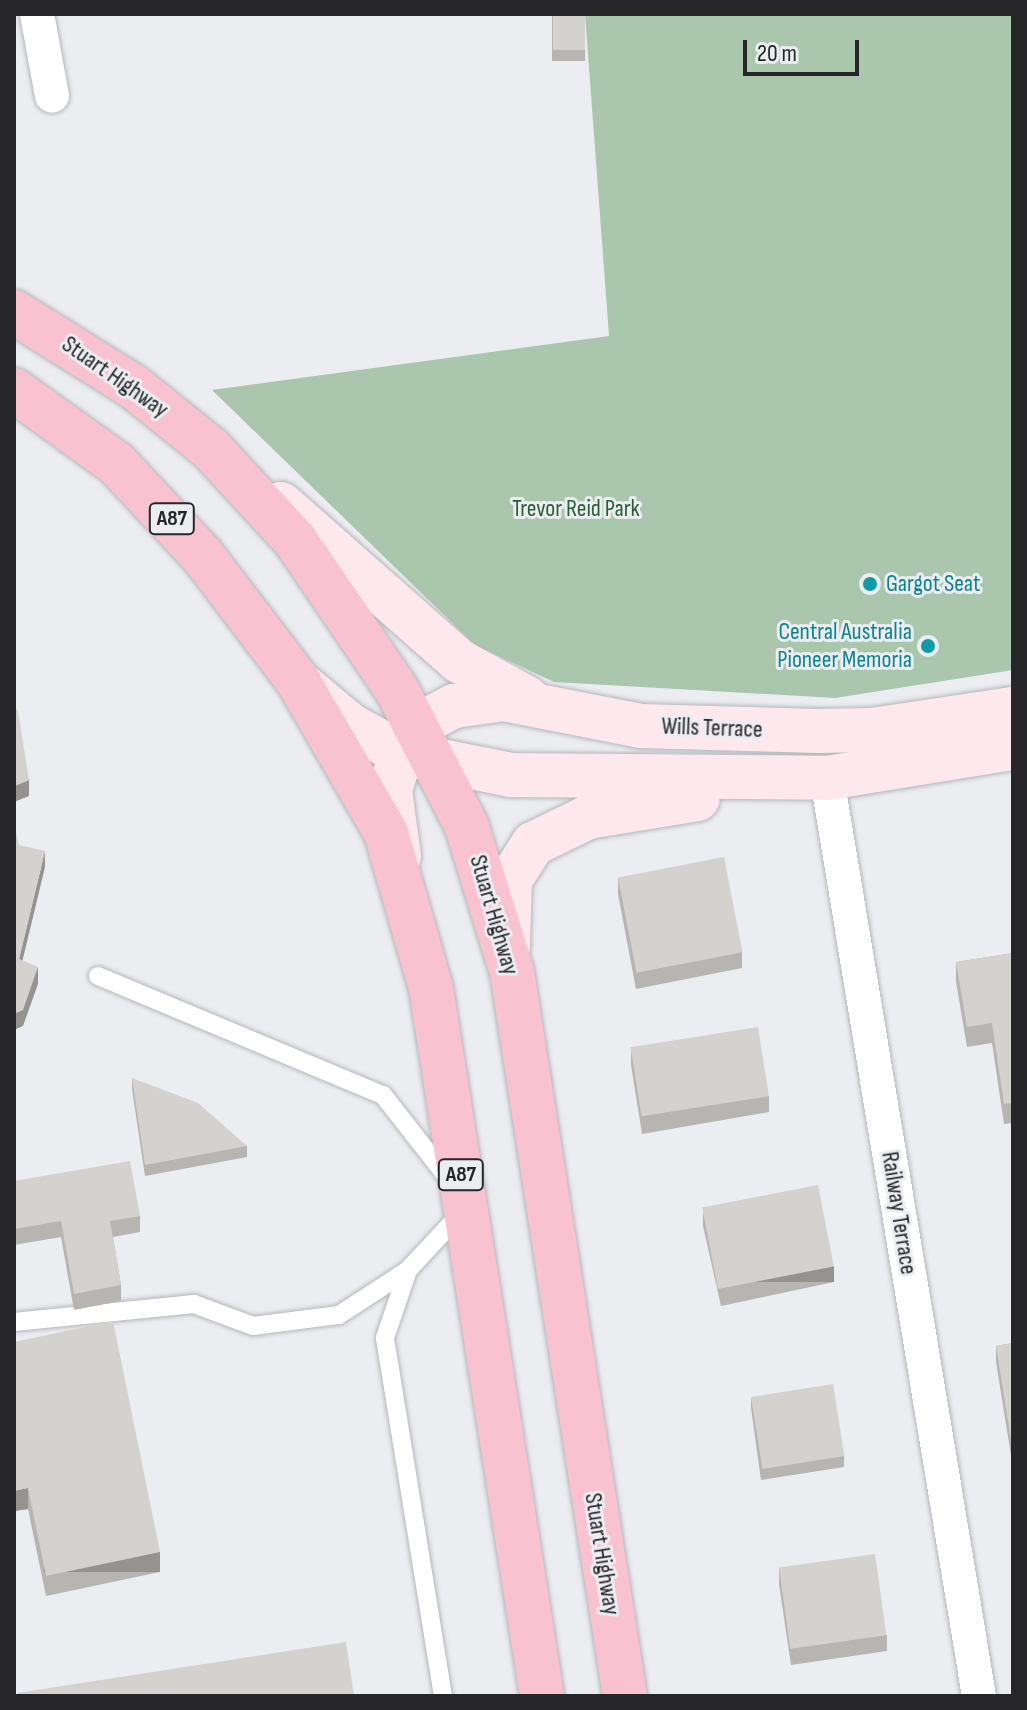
<!DOCTYPE html>
<style>
body{margin:0}
#map{position:relative;width:1027px;height:1710px;overflow:hidden;background:#ebedf1;font-family:"Sofia Sans Condensed",sans-serif}
div>[style]{position:absolute}
[style*='--x']{left:calc(var(--x)*1px);top:calc(var(--y)*1px);width:calc(var(--w)*1px);rotate:calc(var(--a)*1deg)}
.green>*{inset:0;background:#aac7ae}
.roads{filter:drop-shadow(0 0 2px #b5b7ba) drop-shadow(0 0 2px #b5b7ba)}
.service>*{height:18px;margin:-9px;padding:0 9px;transform-origin:9px;border-radius:9px;background:#fff}
.minor>*{height:34px;margin:-17px;padding:0 17px;transform-origin:17px;border-radius:17px;background:#fff}
.secondary>*{height:44px;margin:-22px;padding:0 22px;transform-origin:22px;border-radius:22px;background:#fde8ee}
.trunk>*{height:44px;margin:-22px;padding:0 22px;transform-origin:22px;border-radius:22px;background:#f8c2d0}
.wall>*{inset:0;background:#b6b5b1;transform-origin:0 0}
.shaded-wall>*{inset:0;background:#949390;transform-origin:0 0}
.building>*{inset:0;background:#d4d2ce;transform-origin:0 0}
.dots>*{width:22px;height:22px;translate:-50% -50%;box-sizing:border-box;border:4px solid #ebedf1;border-radius:50%}
span{translate:-50% -50%;white-space:nowrap;text-align:center;line-height:1.15;-webkit-text-stroke:6px #ebedf1;paint-order:stroke}
.shield-label span{padding:2px 6px;background:#ebedf1;border:2px solid;border-radius:6px;-webkit-text-stroke-width:0}
.shield-label{font-size:22px;color:#262628;font-weight:700}
.street-label{font-size:24px;color:#262628}
.park-label{font-size:24px;color:#2b5d36}
.culture-label{font-size:24px;color:#0d838f}
.left{translate:0 -50%;text-align:left}
.right{translate:-100% -50%;text-align:right}
.frame{position:absolute;inset:0;border:16px solid #262628;pointer-events:none}
.scale{position:absolute;left:743px;top:40px;width:116px;height:36px;box-sizing:border-box;border:4px solid #262628;border-top:0;padding-left:10px;font-size:24px;line-height:28px;white-space:nowrap;color:#262628;-webkit-text-stroke:6px #ebedf1;paint-order:stroke}
</style>
<div id="map">
<div class="green">
<i style="clip-path:polygon(585px 14px,1013px 14px,1013px 670px,835px 698px,554px 682px,475px 645px,212px 390px,609px 336px)"></i>
</div>
<div class="roads">
<div class="service">
<i style="--x:98;--y:976;--w:309;--a:22.7"></i>
<i style="--x:383;--y:1095;--w:104;--a:52"></i>
<i style="--x:408;--y:1270;--w:72;--a:108.7"></i>
<i style="--x:385;--y:1338;--w:363;--a:80.8"></i>
<i style="--x:14;--y:1322;--w:181;--a:-5.7"></i>
<i style="--x:194;--y:1304;--w:63;--a:20.4"></i>
<i style="--x:253;--y:1326;--w:87;--a:-7.3"></i>
<i style="--x:339;--y:1315;--w:82;--a:-33.1"></i>
<i style="--x:408;--y:1270;--w:79;--a:-47"></i>
</div>
<div class="minor">
<i style="--x:37;--y:14;--w:83;--a:79.6"></i>
<i style="--x:827;--y:778;--w:930;--a:80.6"></i>
</div>
<div class="secondary">
<i style="--x:281;--y:504;--w:237;--a:41.4"></i>
<i style="--x:459;--y:661;--w:77;--a:28.6"></i>
<i style="--x:302;--y:685;--w:62;--a:39.8"></i>
<i style="--x:350;--y:725;--w:58;--a:28.8"></i>
<i style="--x:401;--y:753;--w:112;--a:11.3"></i>
<i style="--x:511;--y:775;--w:316;--a:0.5"></i>
<i style="--x:827;--y:778;--w:188;--a:-9.2"></i>
<i style="--x:399;--y:856;--w:67;--a:-97.8"></i>
<i style="--x:390;--y:790;--w:39;--a:-73"></i>
<i style="--x:401;--y:753;--w:33;--a:-59"></i>
<i style="--x:418;--y:725;--w:41;--a:-27.8"></i>
<i style="--x:454;--y:706;--w:49;--a:-8.1"></i>
<i style="--x:503;--y:699;--w:140;--a:11.1"></i>
<i style="--x:640;--y:726;--w:179;--a:1.6"></i>
<i style="--x:819;--y:731;--w:53;--a:-1.1"></i>
<i style="--x:872;--y:730;--w:143;--a:-8.5"></i>
<i style="--x:508;--y:946;--w:66;--a:-88.3"></i>
<i style="--x:510;--y:880;--w:43;--a:-57.4"></i>
<i style="--x:533;--y:844;--w:61;--a:-26.1"></i>
<i style="--x:588;--y:817;--w:111;--a:-9.3"></i>
</div>
<div class="trunk">
<i style="--x:14;--y:312;--w:142;--a:32"></i>
<i style="--x:134;--y:387;--w:97;--a:38.8"></i>
<i style="--x:210;--y:448;--w:125;--a:47.3"></i>
<i style="--x:295;--y:540;--w:181;--a:55.8"></i>
<i style="--x:397;--y:690;--w:154;--a:62.9"></i>
<i style="--x:467;--y:827;--w:152;--a:72.8"></i>
<i style="--x:512;--y:972;--w:733;--a:81.13"></i>
<i style="--x:14;--y:390;--w:127;--a:35.7"></i>
<i style="--x:117;--y:464;--w:125;--a:47"></i>
<i style="--x:202;--y:555;--w:158;--a:52.7"></i>
<i style="--x:298;--y:681;--w:176;--a:59.9"></i>
<i style="--x:386;--y:833;--w:161;--a:73.8"></i>
<i style="--x:431;--y:988;--w:717;--a:81.09"></i>
</div>
</div>
<div class="wall">
<i style="left:552px;top:14px;width:33px;height:47px"></i>
<i style="clip-path:polygon(618px 878px,742px 952px,742px 968px,636px 989px,618px 894px)"></i>
<i style="clip-path:polygon(1013px 953px,1013px 1123px,1004px 1124px,992px 1043px,967px 1047px,956px 982px,956px 962px)"></i>
<i style="clip-path:polygon(631px 1049px,769px 1096px,769px 1112px,642px 1134px,631px 1065px)"></i>
<i style="clip-path:polygon(132px 1078px,247px 1146px,247px 1157px,145px 1176px,132px 1089px)"></i>
<i style="clip-path:polygon(14px 1181px,140px 1216px,140px 1232px,113px 1237px,121px 1285px,121px 1301px,74px 1310px,61px 1237px,14px 1245px)"></i>
<i style="clip-path:polygon(703px 1210px,834px 1282px,721px 1306px,703px 1226px)"></i>
<i style="clip-path:polygon(14px 1342px,160px 1572px,46px 1596px,28px 1509px,14px 1511px)"></i>
<i style="clip-path:polygon(1013px 1343px,1013px 1468px,996px 1362px,996px 1346px)"></i>
<i style="clip-path:polygon(751px 1397px,844px 1456px,844px 1467px,761px 1480px,751px 1408px)"></i>
<i style="clip-path:polygon(779px 1568px,887px 1635px,887px 1651px,791px 1665px,779px 1584px)"></i>
</div>
<div class="shaded-wall">
<i style="clip-path:polygon(29px 780px,29px 796px,14px 802px,14px 786px)"></i>
<i style="clip-path:polygon(45px 851px,45px 867px,19px 975px,19px 959px)"></i>
<i style="clip-path:polygon(38px 967px,38px 984px,23px 1026px,14px 1030px,14px 1014px)"></i>
<i style="left:834px;top:1266px;width:16px;height:116px;rotate:90deg"></i>
<i style="clip-path:polygon(28px 1488px,28px 1509px,14px 1511px,14px 1491px)"></i>
<i style="left:160px;top:1552px;width:20px;height:116px;rotate:90deg"></i>
</div>
<div class="building">
<i style="left:553px;top:14px;width:32px;height:36px"></i>
<i style="clip-path:polygon(14px 706px,18px 711px,29px 780px,14px 786px)"></i>
<i style="clip-path:polygon(14px 825px,19px 845px,45px 851px,19px 959px,38px 967px,23px 1010px,14px 1014px)"></i>
<i style="left:724px;top:857px;width:97px;height:108px;rotate:79deg"></i>
<i style="clip-path:polygon(1013px 953px,1013px 1103px,1004px 1104px,992px 1023px,967px 1027px,956px 962px)"></i>
<i style="left:758px;top:1027px;width:70px;height:129px;rotate:81deg"></i>
<i style="clip-path:polygon(132px 1078px,198px 1103px,247px 1146px,145px 1165px)"></i>
<i style="clip-path:polygon(130px 1161px,140px 1216px,110px 1221px,121px 1285px,74px 1294px,61px 1221px,14px 1229px,14px 1181px)"></i>
<i style="left:818px;top:1185px;width:83px;height:118px;rotate:79deg"></i>
<i style="clip-path:polygon(113px 1321px,160px 1552px,46px 1576px,28px 1488px,14px 1491px,14px 1342px)"></i>
<i style="clip-path:polygon(1013px 1343px,1013px 1452px,996px 1346px)"></i>
<i style="left:833px;top:1384px;width:73px;height:83px;rotate:81deg"></i>
<i style="left:875px;top:1554px;width:82px;height:97px;rotate:82deg"></i>
<i style="clip-path:polygon(346px 1642px,354px 1696px,18px 1696px,17px 1693px)"></i>
</div>
<div class="dots">
<i style="left:870px;top:584px;background:#0f9aa8"></i>
<i style="left:928px;top:646px;background:#0f9aa8"></i>
</div>
<div class="shield-label">
<span style="left:172px;top:519px">A87</span>
<span style="left:461px;top:1175px">A87</span>
</div>
<div class="street-label">
<span style="left:115px;top:377px;rotate:35deg">Stuart Highway</span>
<span style="left:712px;top:728px;rotate:2deg">Wills Terrace</span>
<span style="left:494px;top:915px;rotate:74deg">Stuart Highway</span>
<span style="left:899px;top:1213px;rotate:81deg">Railway Terrace</span>
<span style="left:602px;top:1554px;rotate:81deg">Stuart Highway</span>
</div>
<div class="park-label">
<span style="left:576px;top:509px">Trevor Reid Park</span>
</div>
<div class="culture-label">
<span class="left" style="left:886px;top:584px">Gargot Seat</span>
<span class="right" style="left:912px;top:646px">Central Australia<br>Pioneer Memoria</span>
</div>
<div class="frame"></div>
<div class="scale">20 m</div>
</div>
